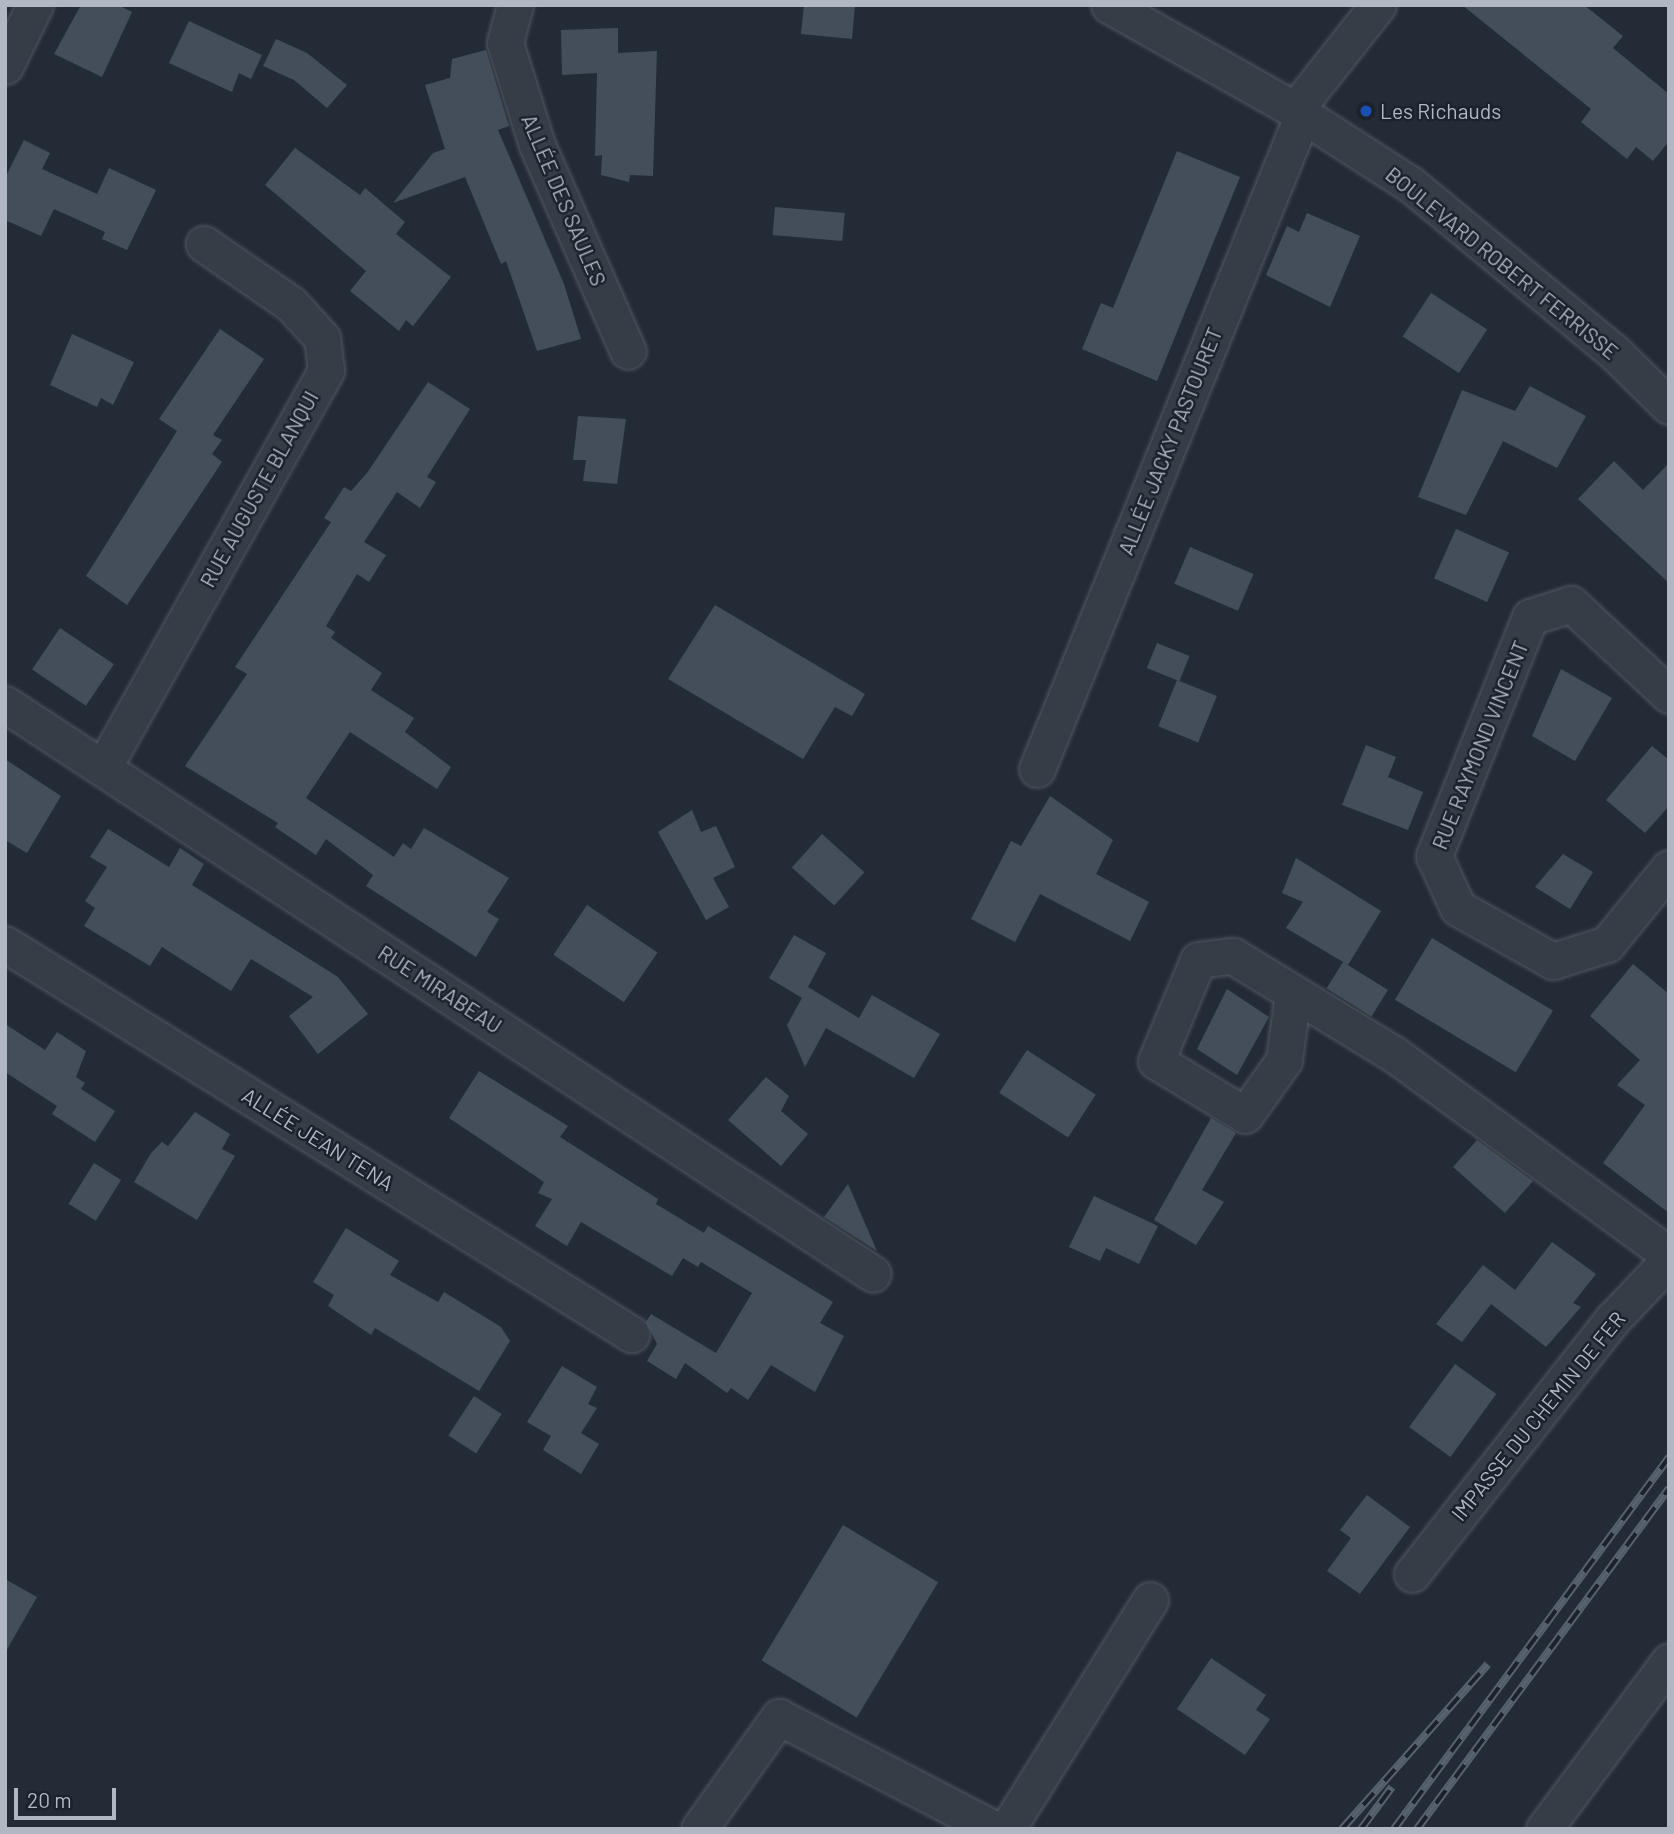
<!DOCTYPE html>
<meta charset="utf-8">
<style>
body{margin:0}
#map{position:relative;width:1674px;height:1834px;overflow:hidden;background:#232b36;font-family:Barlow,sans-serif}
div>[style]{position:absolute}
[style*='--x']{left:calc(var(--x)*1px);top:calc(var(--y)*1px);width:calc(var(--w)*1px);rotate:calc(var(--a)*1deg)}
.building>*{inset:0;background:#444e5b;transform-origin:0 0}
.roads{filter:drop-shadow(0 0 2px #515862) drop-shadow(0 0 2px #515862)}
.minor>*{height:35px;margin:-17.5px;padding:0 17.5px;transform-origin:17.5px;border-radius:17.5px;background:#363d47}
.rail>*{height:8px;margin-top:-4px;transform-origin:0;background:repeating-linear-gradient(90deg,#1b222c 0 16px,#58616e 0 32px);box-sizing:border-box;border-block:2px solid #58616e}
.dots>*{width:19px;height:19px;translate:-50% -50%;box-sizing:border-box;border:4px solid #1b222c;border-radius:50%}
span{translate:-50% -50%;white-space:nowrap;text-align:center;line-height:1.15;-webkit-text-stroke:5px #1b222c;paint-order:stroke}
.poi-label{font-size:21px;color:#b1b8c3}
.left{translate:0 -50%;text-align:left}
.street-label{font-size:21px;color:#b1b8c3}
.frame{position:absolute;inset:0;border:7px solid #b1b8c3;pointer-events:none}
.scale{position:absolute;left:14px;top:1788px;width:102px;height:32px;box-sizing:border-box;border:4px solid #b1b8c3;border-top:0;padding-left:9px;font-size:21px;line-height:24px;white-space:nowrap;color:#b1b8c3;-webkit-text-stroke:5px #1b222c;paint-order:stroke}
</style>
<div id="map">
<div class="building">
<i style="clip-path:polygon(81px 5px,118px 5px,132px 12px,102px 77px,54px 54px)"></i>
<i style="clip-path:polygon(804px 5px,855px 5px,852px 39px,801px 34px)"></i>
<i style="clip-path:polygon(1462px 5px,1584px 5px,1623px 36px,1613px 48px,1669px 94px,1669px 141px,1653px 161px,1636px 147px,1627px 159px,1581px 122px,1591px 109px)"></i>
<i style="clip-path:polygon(189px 21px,262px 55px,251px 79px,239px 73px,232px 92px,169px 63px)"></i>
<i style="clip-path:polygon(618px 28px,618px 53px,657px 51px,653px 176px,630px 175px,629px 182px,601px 175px,602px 155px,595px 156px,597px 73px,562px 75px,561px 30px)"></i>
<i style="clip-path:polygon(276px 39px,307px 53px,347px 85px,327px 108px,294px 80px,263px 66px)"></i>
<i style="clip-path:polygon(486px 50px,509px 126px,498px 130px,564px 284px,581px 339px,537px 351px,506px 261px,501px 264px,465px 177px,393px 203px,433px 153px,445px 149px,425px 85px,450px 78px,452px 59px)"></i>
<i style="clip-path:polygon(24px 140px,50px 153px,42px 169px,97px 194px,109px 168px,156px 190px,127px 250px,102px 239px,105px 232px,54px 209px,41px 236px,5px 220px,5px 178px)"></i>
<i style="clip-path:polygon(295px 148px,360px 195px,365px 188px,405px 222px,396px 234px,451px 277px,413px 326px,406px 320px,399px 331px,350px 291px,366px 271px,265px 185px)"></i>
<i style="clip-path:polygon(1177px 151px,1240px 177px,1157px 381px,1082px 349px,1101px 303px,1113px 308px)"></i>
<i style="left:775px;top:207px;width:70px;height:28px;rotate:5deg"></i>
<i style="clip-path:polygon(1307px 213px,1360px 236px,1330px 307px,1266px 275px,1287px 226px,1299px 232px)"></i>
<i style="left:1431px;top:293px;width:67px;height:52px;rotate:33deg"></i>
<i style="clip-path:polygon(220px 329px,264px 359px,213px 435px,222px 440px,212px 454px,222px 462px,127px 605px,86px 576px,177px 431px,159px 419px)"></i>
<i style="clip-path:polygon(72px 334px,134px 362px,113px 405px,101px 398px,97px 407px,50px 385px)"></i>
<i style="clip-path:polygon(428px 382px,470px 409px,427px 477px,436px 482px,420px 508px,397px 492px,364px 542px,386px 555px,369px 582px,357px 574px,326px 626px,335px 632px,331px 638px,382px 673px,371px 690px,414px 718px,405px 732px,451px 767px,437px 789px,350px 732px,306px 798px,394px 857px,403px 843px,411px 849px,424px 828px,509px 878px,487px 912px,499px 919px,476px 957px,366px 886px,373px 875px,326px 839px,316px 855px,275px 827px,278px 823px,185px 766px,247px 674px,235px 667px,331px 522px,324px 518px,344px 487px,351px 491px,367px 473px)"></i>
<i style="clip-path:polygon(1530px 386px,1586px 416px,1557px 468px,1503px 441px,1466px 515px,1418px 497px,1462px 390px,1515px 411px)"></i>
<i style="clip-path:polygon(578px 416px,626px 419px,617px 484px,583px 481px,586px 460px,573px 460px)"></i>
<i style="clip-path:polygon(1614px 461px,1643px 490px,1669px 463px,1669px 583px,1578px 499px)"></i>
<i style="left:1456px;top:529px;width:58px;height:54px;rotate:24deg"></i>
<i style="left:1190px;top:547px;width:69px;height:40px;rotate:23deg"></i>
<i style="clip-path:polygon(715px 605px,865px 694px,852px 716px,835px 707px,803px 759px,668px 679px)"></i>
<i style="left:60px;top:628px;width:65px;height:50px;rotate:34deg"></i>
<i style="left:1157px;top:643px;width:35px;height:27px;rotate:22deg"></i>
<i style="clip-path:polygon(1561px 669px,1612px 698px,1575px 761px,1532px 736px)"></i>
<i style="left:1177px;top:680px;width:43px;height:50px;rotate:22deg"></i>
<i style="clip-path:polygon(1366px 745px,1396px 757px,1388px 777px,1423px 792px,1408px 830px,1342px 805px)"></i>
<i style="clip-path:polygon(1652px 746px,1669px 760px,1669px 806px,1645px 833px,1606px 800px)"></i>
<i style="clip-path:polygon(5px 759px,61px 796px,27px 853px,5px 840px)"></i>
<i style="clip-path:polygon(1050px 796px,1113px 840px,1096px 874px,1149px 902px,1130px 941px,1040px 894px,1015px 942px,971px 919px,1011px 841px,1021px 846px)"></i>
<i style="clip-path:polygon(692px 810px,701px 832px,716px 826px,735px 867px,713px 878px,729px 907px,706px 920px,658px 832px)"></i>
<i style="clip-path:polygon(108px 829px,169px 867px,180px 848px,204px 864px,192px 885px,338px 977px,368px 1014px,318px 1054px,289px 1016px,313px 997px,251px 959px,231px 991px,162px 947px,150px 966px,84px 926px,95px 908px,85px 901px,107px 867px,90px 857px)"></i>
<i style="left:822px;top:834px;width:57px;height:45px;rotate:42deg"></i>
<i style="clip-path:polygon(1563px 854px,1593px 872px,1570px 909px,1535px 887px)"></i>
<i style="clip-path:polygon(1296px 858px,1381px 911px,1348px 965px,1286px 928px,1303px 902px,1282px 893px)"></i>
<i style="left:587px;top:905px;width:85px;height:60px;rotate:34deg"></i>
<i style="clip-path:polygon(794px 935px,826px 953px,808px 987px,859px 1018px,872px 995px,940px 1034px,914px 1078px,826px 1028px,805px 1067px,787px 1025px,802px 998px,769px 978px)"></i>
<i style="left:1432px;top:938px;width:141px;height:72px;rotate:31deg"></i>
<i style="left:1343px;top:962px;width:53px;height:31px;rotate:32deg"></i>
<i style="clip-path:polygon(1633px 964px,1669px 994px,1669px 1213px,1603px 1163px,1645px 1105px,1617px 1085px,1640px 1060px,1590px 1016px)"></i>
<i style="clip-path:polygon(1227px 989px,1269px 1017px,1237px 1075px,1197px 1049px)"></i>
<i style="clip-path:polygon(5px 1024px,45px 1050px,57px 1032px,86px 1051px,76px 1077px,85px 1083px,81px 1089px,115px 1111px,95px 1142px,52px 1114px,57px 1106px,5px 1072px)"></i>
<i style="left:1027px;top:1050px;width:82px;height:51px;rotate:33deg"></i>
<i style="clip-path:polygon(479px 1071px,568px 1126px,560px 1137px,658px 1199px,656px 1204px,704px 1233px,708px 1226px,833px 1302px,820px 1323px,844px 1336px,815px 1392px,771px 1365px,748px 1400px,731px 1388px,727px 1393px,685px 1363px,676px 1379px,647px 1361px,657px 1344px,646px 1322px,651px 1314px,716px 1353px,752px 1293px,701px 1262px,698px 1267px,683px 1258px,672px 1276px,581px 1222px,567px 1246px,535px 1226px,552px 1199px,538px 1193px,544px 1182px,449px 1118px)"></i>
<i style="clip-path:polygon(766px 1077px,789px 1096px,781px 1111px,808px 1134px,781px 1166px,728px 1120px)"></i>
<i style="clip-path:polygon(195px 1112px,230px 1134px,222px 1149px,235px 1156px,197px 1220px,134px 1182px,151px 1153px,162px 1142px,168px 1146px)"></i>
<i style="clip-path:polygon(1211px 1118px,1236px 1133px,1202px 1190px,1224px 1202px,1196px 1245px,1154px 1220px)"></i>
<i style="clip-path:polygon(1477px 1140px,1533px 1181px,1505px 1213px,1453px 1167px)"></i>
<i style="left:94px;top:1163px;width:32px;height:48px;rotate:32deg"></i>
<i style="clip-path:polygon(848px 1184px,877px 1251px,824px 1217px)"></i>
<i style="clip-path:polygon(1094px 1196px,1158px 1226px,1139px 1264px,1106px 1248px,1100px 1261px,1069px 1247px)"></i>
<i style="clip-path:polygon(346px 1228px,399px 1261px,390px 1275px,438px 1302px,444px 1292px,501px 1327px,510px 1341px,479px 1391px,375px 1328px,371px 1335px,328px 1306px,334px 1295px,313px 1282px)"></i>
<i style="clip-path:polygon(1552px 1242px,1596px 1274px,1573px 1303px,1581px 1307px,1546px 1347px,1491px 1304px,1462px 1342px,1436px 1324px,1483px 1265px,1515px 1290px)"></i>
<i style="left:1455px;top:1364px;width:51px;height:78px;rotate:36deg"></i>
<i style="clip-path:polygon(562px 1366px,597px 1387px,588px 1404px,597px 1408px,581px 1433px,599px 1444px,581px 1474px,543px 1450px,551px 1436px,527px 1422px)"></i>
<i style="left:474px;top:1396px;width:33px;height:47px;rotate:33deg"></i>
<i style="clip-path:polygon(1367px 1495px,1410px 1527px,1360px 1594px,1327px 1571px,1351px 1538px,1340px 1530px)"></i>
<i style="left:843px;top:1525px;width:111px;height:158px;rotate:31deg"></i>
<i style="clip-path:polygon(5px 1579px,37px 1597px,5px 1653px)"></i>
<i style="clip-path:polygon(1211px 1658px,1266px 1695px,1256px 1710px,1270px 1719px,1245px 1755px,1177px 1709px)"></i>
</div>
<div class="roads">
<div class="minor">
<i style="--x:515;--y:5;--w:39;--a:105"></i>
<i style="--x:505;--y:43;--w:107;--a:72.6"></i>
<i style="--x:537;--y:145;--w:225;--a:66.2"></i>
<i style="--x:1109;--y:5;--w:214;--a:29.4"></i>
<i style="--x:1295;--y:110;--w:137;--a:32.8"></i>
<i style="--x:1410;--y:184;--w:264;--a:39.5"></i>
<i style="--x:1614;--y:352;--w:77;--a:44.5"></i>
<i style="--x:5;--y:66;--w:68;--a:-63.8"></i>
<i style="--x:1295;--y:110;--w:134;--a:-51.7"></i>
<i style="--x:1669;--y:695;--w:134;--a:-137.1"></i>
<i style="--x:1571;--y:604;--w:43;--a:162.4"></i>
<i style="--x:1530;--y:617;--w:258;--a:111.9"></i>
<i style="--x:1434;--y:856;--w:57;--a:65.2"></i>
<i style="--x:1458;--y:908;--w:109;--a:29.2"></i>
<i style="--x:1553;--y:961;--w:57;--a:-17.5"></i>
<i style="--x:1607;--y:944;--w:98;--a:-50.8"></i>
<i style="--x:5;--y:704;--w:1038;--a:33.29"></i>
<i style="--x:103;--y:768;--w:456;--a:-60.7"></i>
<i style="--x:326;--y:370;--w:32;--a:-97"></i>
<i style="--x:322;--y:338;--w:46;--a:-132.4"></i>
<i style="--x:291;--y:304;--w:106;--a:-145.4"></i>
<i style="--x:1037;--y:769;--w:707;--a:-67.9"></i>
<i style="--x:5;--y:944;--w:738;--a:31.92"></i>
<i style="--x:1293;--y:993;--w:68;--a:97.7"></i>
<i style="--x:1284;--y:1060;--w:67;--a:125.3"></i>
<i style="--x:1245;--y:1115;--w:104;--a:-148.8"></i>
<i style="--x:1156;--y:1061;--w:109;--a:-67.4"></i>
<i style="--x:1198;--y:960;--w:35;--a:-7"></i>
<i style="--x:1233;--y:956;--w:190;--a:31.4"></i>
<i style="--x:1395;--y:1055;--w:339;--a:36.1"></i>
<i style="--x:1412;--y:1574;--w:325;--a:-51.8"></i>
<i style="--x:1613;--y:1319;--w:81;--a:-46.5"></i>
<i style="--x:699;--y:1829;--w:138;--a:-54.5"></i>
<i style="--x:779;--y:1717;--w:242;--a:27.5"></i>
<i style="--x:1007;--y:1829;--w:270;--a:-58"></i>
<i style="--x:1544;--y:1829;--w:209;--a:-53.3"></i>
</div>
</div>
<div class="rail">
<i style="--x:1342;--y:1829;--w:220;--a:-48.5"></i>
<i style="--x:1361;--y:1829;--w:52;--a:-53.6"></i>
<i style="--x:1394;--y:1829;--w:463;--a:-53.5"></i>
<i style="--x:1417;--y:1829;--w:424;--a:-53.5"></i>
</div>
<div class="dots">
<i style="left:1366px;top:111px;background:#1a4fb4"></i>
</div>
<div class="poi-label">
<span class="left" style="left:1380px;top:111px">Les Richauds</span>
</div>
<div class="street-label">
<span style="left:564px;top:200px;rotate:67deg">ALLÉE DES SAULES</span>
<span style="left:1502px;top:263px;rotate:39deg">BOULEVARD ROBERT FERRISSE</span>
<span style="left:1170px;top:441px;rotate:-68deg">ALLÉE JACKY PASTOURET</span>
<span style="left:259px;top:489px;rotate:-61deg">RUE AUGUSTE BLANQUI</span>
<span style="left:1480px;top:745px;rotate:-68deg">RUE RAYMOND VINCENT</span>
<span style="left:440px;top:989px;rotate:33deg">RUE MIRABEAU</span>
<span style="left:318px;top:1139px;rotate:32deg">ALLÉE JEAN TENA</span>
<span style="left:1538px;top:1416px;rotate:-51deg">IMPASSE DU CHEMIN DE FER</span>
</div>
<div class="frame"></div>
<div class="scale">20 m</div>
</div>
